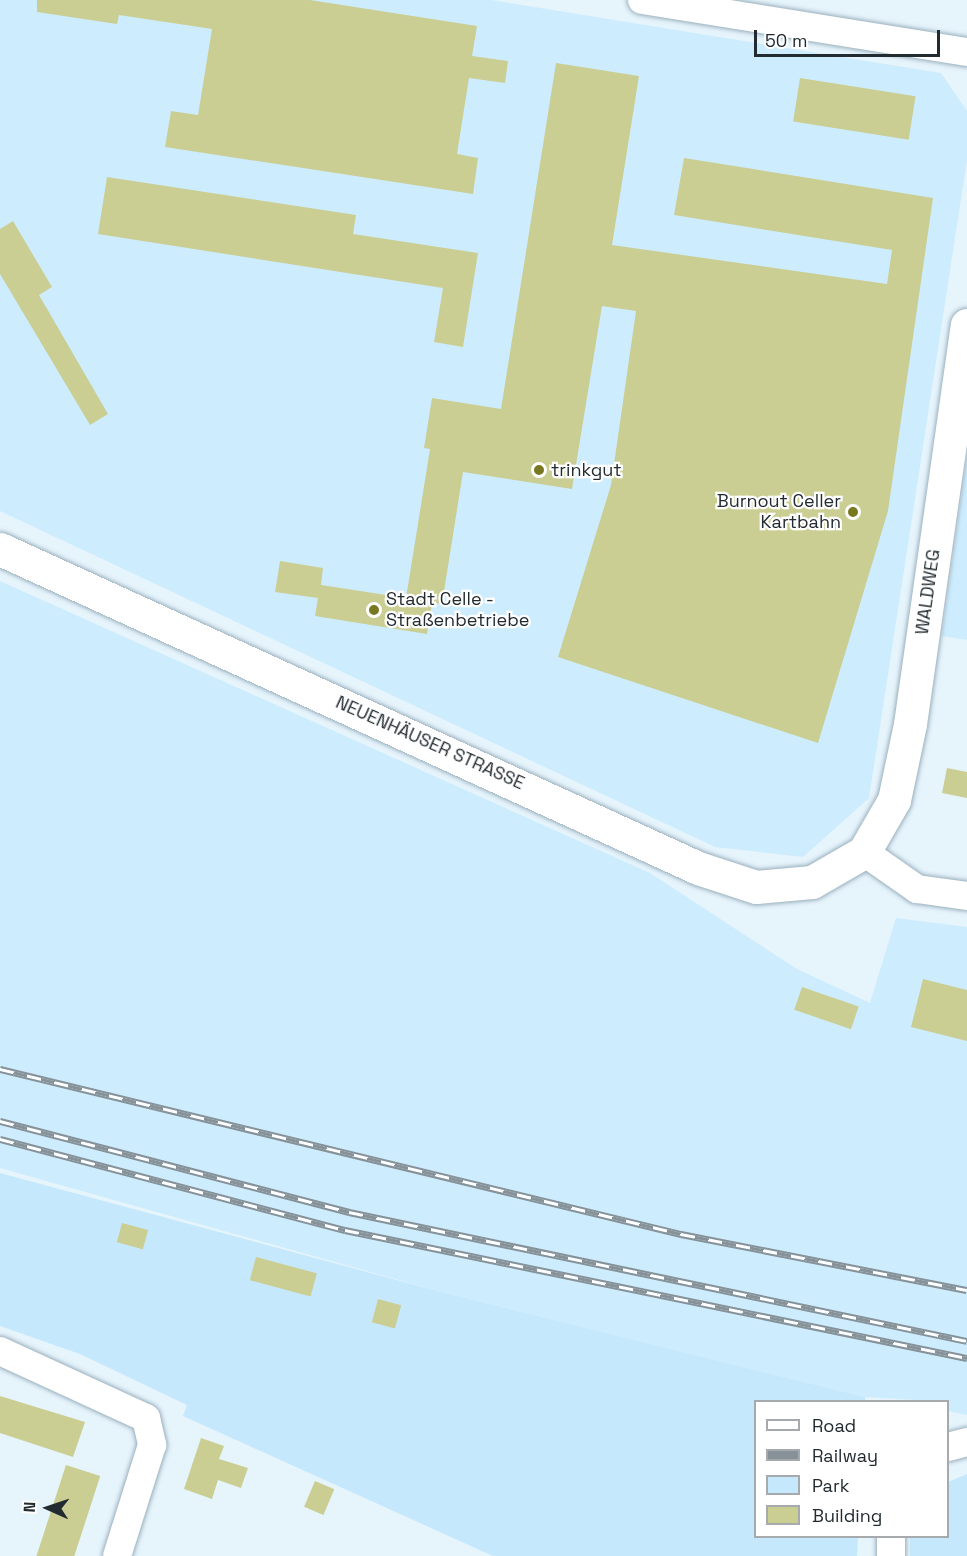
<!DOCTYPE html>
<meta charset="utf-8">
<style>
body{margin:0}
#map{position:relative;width:967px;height:1556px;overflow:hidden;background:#e6f4fc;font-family:"Space Grotesk",sans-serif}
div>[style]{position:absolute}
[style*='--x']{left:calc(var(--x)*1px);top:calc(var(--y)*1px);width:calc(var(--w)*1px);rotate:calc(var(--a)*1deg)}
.built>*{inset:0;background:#cdedfe}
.green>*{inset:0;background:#c6e8fc}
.building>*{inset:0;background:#cbce93;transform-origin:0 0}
.roads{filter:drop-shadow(0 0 2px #9ab0bd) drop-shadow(0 0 2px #9ab0bd)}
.street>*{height:28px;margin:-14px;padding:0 14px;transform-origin:14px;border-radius:14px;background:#fff}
.secondary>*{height:33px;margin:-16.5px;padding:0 16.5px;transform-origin:16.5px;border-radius:16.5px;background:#fff}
.rail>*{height:7px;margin-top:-3.5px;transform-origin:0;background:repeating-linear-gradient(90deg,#fff 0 14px,#869198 0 28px);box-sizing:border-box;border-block:2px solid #869198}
.dots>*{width:16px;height:16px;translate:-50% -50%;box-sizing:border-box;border:3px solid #fff;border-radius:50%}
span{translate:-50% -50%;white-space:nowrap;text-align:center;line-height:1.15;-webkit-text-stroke:4.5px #fff;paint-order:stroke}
.poi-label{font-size:18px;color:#222b30}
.left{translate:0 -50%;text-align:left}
.right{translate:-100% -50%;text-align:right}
.street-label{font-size:18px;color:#222b30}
.legend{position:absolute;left:754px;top:1400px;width:195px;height:138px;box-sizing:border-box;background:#fff;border:2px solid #a7aaac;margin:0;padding:8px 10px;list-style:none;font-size:18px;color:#222b30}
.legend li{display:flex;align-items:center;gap:12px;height:30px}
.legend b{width:30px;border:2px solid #a7aaac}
.north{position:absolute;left:18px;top:1478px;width:60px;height:60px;-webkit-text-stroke:4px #fff;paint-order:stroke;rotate:273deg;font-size:16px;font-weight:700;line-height:24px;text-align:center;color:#222b30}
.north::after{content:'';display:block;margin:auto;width:21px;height:27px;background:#222b30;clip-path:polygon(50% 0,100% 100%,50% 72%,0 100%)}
.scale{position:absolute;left:754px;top:30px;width:186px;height:27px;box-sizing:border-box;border:3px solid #222b30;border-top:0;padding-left:8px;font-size:18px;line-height:21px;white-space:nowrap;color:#222b30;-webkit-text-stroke:4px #fff;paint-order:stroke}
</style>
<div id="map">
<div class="built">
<i style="clip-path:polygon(0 0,491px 0,941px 73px,967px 111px,967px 160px,869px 798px,803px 857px,715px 847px,0 511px)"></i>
<i style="clip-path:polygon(967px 458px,967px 640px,942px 636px)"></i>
<i style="clip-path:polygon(0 581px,650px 873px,797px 969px,870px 1003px,896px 918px,967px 927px,967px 1415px,948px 1411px,948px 1402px,865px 1397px,445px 1293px,0 1168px)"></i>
</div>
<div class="green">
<i style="clip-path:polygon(0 1173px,445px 1293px,865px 1397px,865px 1402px,756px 1402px,756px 1536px,858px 1537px,857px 1556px,493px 1556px,183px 1416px,187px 1405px,80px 1354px,0 1326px)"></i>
<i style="clip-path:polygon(967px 1474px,967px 1556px,910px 1556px,910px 1537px,948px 1536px,948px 1482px)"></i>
</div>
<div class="building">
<i style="clip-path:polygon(37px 0,310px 0,477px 26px,472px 56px,508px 61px,505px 83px,469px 78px,457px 154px,478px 158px,473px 194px,165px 147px,171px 111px,198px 115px,212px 29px,119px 15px,117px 24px,37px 12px)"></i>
<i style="clip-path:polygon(556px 63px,639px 76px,612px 245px,887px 284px,892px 250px,674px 215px,684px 158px,933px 198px,888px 511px,818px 743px,558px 657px,611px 485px,636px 311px,602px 306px,572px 489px,463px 472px,442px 604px,432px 603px,427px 634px,315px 616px,318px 598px,275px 592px,280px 561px,323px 568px,321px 585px,406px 598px,430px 449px,424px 448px,432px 398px,501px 409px)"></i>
<i style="left:800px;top:78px;width:117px;height:44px;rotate:9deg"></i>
<i style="clip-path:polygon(107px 177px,356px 215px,353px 234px,478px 253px,463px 347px,434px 342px,443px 288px,98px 234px)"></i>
<i style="clip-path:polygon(13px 221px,52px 287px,39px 295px,108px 414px,90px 425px,0 274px,0 229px)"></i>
<i style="clip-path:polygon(947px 768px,967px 772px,967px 798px,942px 793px)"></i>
<i style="clip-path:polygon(923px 979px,967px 990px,967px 1041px,911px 1027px)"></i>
<i style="left:802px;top:987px;width:60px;height:24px;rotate:19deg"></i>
<i style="left:122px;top:1223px;width:27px;height:20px;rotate:15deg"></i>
<i style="left:256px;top:1257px;width:63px;height:24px;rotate:15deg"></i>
<i style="left:378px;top:1299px;width:24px;height:24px;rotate:15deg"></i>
<i style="clip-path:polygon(0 1396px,85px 1422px,73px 1457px,0 1433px)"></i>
<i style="clip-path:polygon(201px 1438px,224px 1446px,219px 1459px,248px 1468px,241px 1488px,218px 1480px,212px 1499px,184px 1489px)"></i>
<i style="left:66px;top:1465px;width:36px;height:96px;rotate:18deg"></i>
<i style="left:315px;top:1481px;width:21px;height:28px;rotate:23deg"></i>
</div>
<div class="roads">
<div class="street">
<i style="--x:642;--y:0;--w:329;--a:9.1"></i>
<i style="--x:864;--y:852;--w:65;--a:34.9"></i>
<i style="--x:917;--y:889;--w:50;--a:8"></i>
<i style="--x:0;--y:1351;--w:161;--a:24.7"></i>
<i style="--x:146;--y:1418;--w:28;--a:77"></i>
<i style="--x:152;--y:1445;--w:116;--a:107.5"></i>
<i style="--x:948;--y:1447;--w:20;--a:-15"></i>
<i style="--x:891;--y:1536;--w:20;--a:90"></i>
</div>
<div class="secondary">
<i style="--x:0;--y:549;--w:767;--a:24.56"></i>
<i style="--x:698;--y:868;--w:61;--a:18.1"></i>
<i style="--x:756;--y:887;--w:56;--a:-5.1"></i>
<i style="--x:812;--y:882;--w:60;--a:-30"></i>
<i style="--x:864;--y:852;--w:60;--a:-60"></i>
<i style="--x:894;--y:800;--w:78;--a:-78.1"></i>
<i style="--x:910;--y:724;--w:403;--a:-81.9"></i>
</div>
</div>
<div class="rail">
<i style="--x:0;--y:1069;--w:701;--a:13.62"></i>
<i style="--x:681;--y:1234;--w:291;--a:11.1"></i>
<i style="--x:0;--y:1121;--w:361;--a:14.6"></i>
<i style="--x:349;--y:1212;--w:631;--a:11.79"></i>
<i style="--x:0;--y:1139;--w:357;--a:14.8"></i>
<i style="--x:345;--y:1230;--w:635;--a:11.63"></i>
</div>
<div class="dots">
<i style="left:539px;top:470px;background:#77781f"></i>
<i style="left:853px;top:512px;background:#77781f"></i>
<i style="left:374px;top:610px;background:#77781f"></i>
</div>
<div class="poi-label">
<span class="left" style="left:551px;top:470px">trinkgut</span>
<span class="right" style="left:841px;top:512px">Burnout Celler<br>Kartbahn</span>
<span class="left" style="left:386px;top:610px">Stadt Celle -<br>Straßenbetriebe</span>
</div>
<div class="street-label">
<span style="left:928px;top:592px;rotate:-82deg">WALDWEG</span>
<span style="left:430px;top:743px;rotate:24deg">NEUENHÄUSER STRASSE</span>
</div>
<ul class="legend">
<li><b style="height:8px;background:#fff"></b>Road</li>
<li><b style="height:8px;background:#869198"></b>Railway</li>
<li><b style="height:16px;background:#c6e8fc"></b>Park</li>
<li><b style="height:16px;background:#cbce93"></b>Building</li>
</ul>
<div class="north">N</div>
<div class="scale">50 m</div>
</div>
